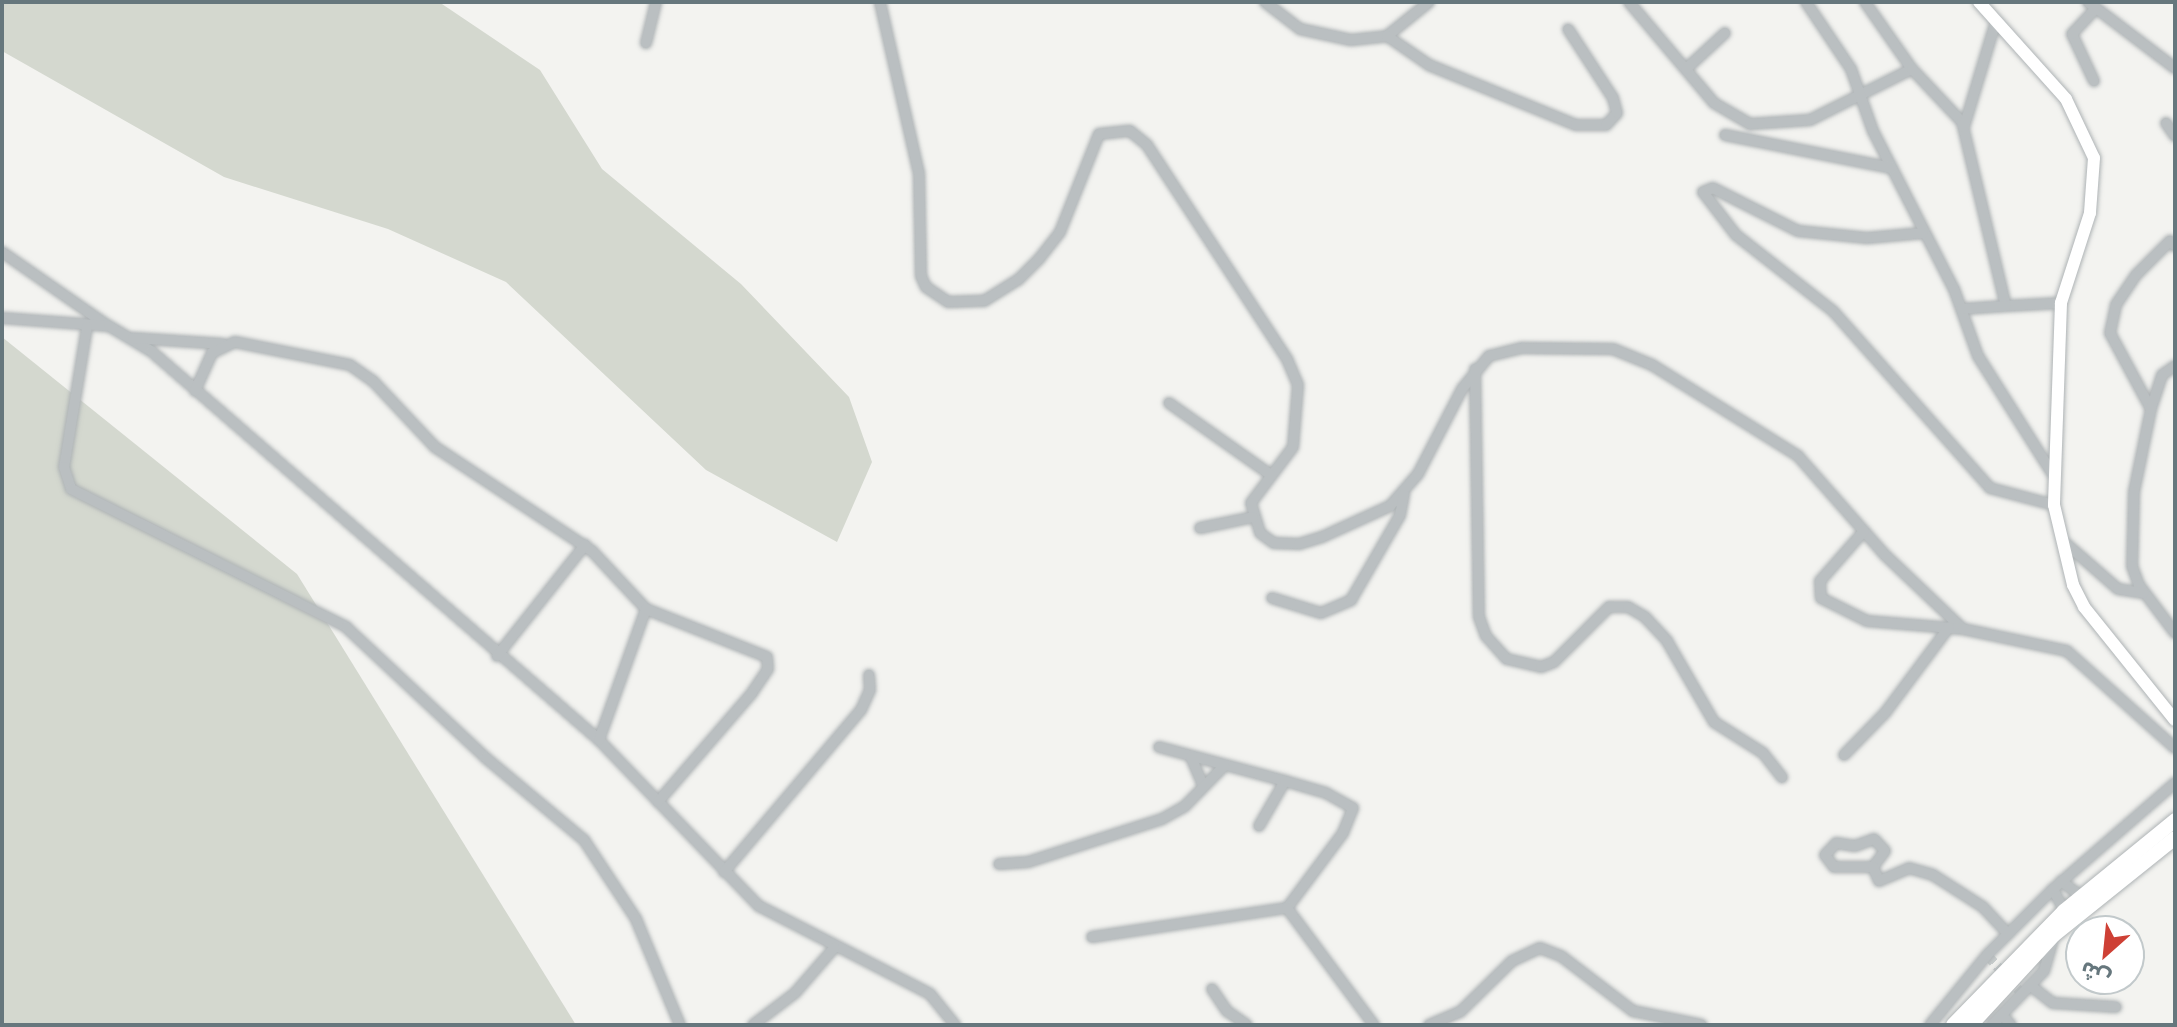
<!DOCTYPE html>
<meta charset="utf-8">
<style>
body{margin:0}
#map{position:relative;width:2177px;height:1027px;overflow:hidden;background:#f3f3f0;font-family:"Public Sans","Noto Sans Arabic",sans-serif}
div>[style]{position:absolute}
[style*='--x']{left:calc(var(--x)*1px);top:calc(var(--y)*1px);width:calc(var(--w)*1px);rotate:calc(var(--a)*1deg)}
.green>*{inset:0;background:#d4d8cf}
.minor-tunnel>*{height:10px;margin-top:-5px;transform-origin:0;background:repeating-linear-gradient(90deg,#c9cece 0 10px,transparent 0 15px)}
.roads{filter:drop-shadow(0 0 2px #aeb3b5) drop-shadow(0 0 2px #aeb3b5)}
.minor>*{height:10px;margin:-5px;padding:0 5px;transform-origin:5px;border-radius:5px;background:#babfc1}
.major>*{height:12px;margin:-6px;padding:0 6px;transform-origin:6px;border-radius:6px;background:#fff}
.highway>*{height:14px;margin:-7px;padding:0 7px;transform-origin:7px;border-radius:7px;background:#fff}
span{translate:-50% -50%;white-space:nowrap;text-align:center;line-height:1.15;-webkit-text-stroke:8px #fff;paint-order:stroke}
.frame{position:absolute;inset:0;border:4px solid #66777d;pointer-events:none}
.north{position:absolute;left:2065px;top:915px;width:80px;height:80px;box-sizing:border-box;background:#fff;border:2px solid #c2c9cb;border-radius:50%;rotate:207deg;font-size:22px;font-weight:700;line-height:32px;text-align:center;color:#66777d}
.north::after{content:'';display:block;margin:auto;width:28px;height:36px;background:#ce4035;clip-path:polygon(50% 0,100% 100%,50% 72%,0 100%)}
</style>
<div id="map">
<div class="green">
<i style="clip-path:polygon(2px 2px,439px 2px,540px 70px,602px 169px,741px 284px,849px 397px,872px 462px,837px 542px,706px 470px,506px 282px,388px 229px,224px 177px,2px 51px)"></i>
<i style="clip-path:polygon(2px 337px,297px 574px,576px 1025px,2px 1025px)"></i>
</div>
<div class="minor-tunnel">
<i style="--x:1987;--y:955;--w:52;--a:48.1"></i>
</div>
<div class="roads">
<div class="minor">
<i style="--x:880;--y:2;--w:175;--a:77.2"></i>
<i style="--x:919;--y:173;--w:103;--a:88.9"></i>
<i style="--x:921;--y:276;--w:12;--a:66"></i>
<i style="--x:926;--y:287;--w:27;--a:34"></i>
<i style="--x:948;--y:302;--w:36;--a:-2"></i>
<i style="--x:984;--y:301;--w:40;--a:-32"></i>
<i style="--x:1018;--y:280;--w:30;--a:-45"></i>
<i style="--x:1039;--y:259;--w:34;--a:-52"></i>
<i style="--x:1060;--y:232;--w:105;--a:-68.3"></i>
<i style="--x:1099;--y:134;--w:31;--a:-6"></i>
<i style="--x:1130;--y:131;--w:22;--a:39"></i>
<i style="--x:1147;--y:145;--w:256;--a:56.8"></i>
<i style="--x:1287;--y:359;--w:28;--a:67"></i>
<i style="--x:1298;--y:385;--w:62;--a:94.6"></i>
<i style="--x:1293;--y:447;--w:70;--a:126.9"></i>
<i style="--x:1251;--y:503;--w:31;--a:73"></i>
<i style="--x:1260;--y:533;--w:17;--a:36"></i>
<i style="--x:1274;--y:543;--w:25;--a:2"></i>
<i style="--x:1299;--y:544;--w:24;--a:-17"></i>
<i style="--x:1322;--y:537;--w:75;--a:-24.5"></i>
<i style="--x:1390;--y:506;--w:43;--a:-48.8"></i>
<i style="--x:1418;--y:474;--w:96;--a:-62.6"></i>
<i style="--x:1462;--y:389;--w:43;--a:-50.7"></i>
<i style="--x:1489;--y:356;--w:34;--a:-14"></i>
<i style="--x:1522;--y:348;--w:91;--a:0.6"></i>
<i style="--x:1613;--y:349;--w:42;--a:22.3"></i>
<i style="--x:1652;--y:365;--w:172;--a:31.9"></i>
<i style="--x:1798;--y:456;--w:130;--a:48.7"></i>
<i style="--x:1884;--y:554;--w:109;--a:43.5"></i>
<i style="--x:1265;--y:2;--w:44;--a:37.6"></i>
<i style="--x:1300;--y:29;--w:52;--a:12.2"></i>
<i style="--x:1351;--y:40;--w:36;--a:-6"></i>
<i style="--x:1387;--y:36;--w:54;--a:-39"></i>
<i style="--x:1629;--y:2;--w:132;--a:49.9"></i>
<i style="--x:1714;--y:103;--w:42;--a:30.3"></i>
<i style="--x:1750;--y:124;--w:60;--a:-3.8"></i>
<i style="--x:1810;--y:120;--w:114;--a:-26.6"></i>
<i style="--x:1806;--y:2;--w:81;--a:56.1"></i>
<i style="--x:1851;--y:69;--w:66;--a:70.5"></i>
<i style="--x:1873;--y:131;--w:178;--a:62.9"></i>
<i style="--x:1954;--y:289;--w:71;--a:70.3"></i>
<i style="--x:1978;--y:356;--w:142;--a:57.7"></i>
<i style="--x:1865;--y:2;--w:82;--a:55"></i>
<i style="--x:1912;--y:69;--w:73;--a:46.7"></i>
<i style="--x:1962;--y:122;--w:189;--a:76.6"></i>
<i style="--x:2006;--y:306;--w:55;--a:-3.1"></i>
<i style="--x:2088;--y:2;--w:109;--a:37.2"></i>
<i style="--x:1387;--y:36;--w:51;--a:34.6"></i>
<i style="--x:1429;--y:65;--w:159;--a:22.2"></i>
<i style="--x:1576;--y:125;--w:30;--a:0"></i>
<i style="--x:1606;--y:125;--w:16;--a:-47"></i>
<i style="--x:1617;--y:113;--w:16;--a:-105"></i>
<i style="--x:1613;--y:98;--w:82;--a:-123.1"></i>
<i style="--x:646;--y:43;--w:42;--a:-76.3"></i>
<i style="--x:1686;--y:69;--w:53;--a:-42.7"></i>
<i style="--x:2094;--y:81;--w:52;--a:-115.1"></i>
<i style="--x:2072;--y:34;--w:35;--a:-47"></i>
<i style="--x:2166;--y:123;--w:16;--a:55"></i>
<i style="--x:1964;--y:127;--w:111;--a:-73.2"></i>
<i style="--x:1725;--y:135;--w:170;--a:11.2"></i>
<i style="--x:1923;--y:233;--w:56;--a:174.9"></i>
<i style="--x:1867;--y:238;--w:69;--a:-174.2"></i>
<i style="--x:1798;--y:231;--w:95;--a:-153.2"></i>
<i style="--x:1713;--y:188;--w:11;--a:158"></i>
<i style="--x:1703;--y:192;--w:54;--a:52.5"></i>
<i style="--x:1736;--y:235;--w:123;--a:38.1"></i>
<i style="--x:1833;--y:311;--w:237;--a:48.4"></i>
<i style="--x:1990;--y:488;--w:66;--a:14.9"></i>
<i style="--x:2175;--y:246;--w:7;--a:-135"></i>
<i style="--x:2170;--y:241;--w:48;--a:135"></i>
<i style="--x:2136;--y:275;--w:36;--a:124"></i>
<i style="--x:2116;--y:305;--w:29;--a:102"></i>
<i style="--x:2110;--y:333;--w:86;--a:61.7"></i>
<i style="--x:2151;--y:409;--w:85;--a:101.6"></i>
<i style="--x:2134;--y:492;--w:74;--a:91.5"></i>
<i style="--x:2132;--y:566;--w:20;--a:70"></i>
<i style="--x:2139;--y:585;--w:60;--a:53.1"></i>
<i style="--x:2;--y:252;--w:128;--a:34.8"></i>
<i style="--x:1962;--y:309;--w:44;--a:-3.9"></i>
<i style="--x:2;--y:318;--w:107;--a:4.3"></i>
<i style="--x:109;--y:326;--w:49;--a:30.8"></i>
<i style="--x:151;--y:351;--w:593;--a:40.97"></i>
<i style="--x:599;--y:740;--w:231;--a:46.1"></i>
<i style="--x:759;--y:906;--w:192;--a:27.2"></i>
<i style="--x:930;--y:994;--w:40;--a:51"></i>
<i style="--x:87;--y:327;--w:142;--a:99.3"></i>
<i style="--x:64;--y:467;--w:23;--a:72"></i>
<i style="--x:71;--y:489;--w:308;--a:26.6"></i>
<i style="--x:346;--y:627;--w:192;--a:43.1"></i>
<i style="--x:486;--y:758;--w:128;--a:39.9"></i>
<i style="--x:584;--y:840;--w:95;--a:56.6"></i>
<i style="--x:636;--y:919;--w:115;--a:67.5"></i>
<i style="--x:133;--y:338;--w:90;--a:3.8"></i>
<i style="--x:1475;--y:369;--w:248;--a:89.1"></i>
<i style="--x:1479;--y:617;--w:20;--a:70"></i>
<i style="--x:1486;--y:636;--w:31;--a:48"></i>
<i style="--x:1507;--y:659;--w:35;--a:13"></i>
<i style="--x:1541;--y:667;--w:14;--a:-21"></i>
<i style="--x:1554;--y:662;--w:78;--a:-45"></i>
<i style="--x:1609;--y:607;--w:19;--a:0"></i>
<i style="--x:1628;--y:607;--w:20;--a:30"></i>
<i style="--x:1645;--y:617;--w:33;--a:47"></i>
<i style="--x:1667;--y:641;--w:94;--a:59.9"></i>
<i style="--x:1714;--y:722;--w:58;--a:32.3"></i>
<i style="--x:1763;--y:753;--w:31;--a:52"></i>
<i style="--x:195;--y:391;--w:42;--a:-65.9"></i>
<i style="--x:212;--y:353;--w:25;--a:-26"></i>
<i style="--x:235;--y:342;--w:117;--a:11.3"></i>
<i style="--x:350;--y:365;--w:28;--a:35"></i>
<i style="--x:373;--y:381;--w:91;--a:46.8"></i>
<i style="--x:435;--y:447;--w:188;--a:33.5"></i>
<i style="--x:592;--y:551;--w:79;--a:47"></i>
<i style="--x:1169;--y:403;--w:125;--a:35.2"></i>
<i style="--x:2151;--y:409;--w:36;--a:-72"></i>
<i style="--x:2162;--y:375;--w:16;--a:-35"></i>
<i style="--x:1200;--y:528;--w:54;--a:-11.7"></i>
<i style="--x:1864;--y:531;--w:67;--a:131.3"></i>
<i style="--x:1820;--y:581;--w:17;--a:87"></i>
<i style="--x:1821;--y:598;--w:51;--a:26.6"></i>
<i style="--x:1867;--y:621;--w:96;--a:4.8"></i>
<i style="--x:1963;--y:629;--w:106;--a:11.9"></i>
<i style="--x:2067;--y:651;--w:145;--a:41.9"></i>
<i style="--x:2062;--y:540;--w:74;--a:41.2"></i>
<i style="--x:2118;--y:589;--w:26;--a:9"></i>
<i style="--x:1272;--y:598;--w:51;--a:17"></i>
<i style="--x:1321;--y:613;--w:33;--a:-23"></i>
<i style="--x:1351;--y:600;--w:98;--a:-60"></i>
<i style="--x:1400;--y:515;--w:21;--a:-79"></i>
<i style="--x:497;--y:656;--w:142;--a:-51.6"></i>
<i style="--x:599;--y:740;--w:139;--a:-70.3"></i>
<i style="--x:646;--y:609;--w:130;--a:21.6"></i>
<i style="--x:767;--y:657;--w:12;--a:85"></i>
<i style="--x:768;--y:669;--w:29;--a:124"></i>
<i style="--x:752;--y:693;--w:144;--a:130.8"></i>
<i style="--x:1159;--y:747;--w:131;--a:15.1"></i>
<i style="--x:1844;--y:755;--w:59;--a:-45.7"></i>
<i style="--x:1885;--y:713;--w:107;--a:-53.3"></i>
<i style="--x:1191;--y:757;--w:30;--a:67"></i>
<i style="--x:1259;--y:826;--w:52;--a:-60"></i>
<i style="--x:1285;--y:781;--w:43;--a:16.3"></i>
<i style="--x:1326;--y:793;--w:31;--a:29"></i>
<i style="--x:1353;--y:808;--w:27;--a:112"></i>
<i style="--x:1343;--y:833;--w:94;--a:126.7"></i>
<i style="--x:1874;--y:839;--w:16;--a:47"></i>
<i style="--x:1885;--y:851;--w:20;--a:127"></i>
<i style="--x:1873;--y:867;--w:39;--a:180"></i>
<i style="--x:1834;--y:867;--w:15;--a:-127"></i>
<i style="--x:1825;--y:855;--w:16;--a:-47"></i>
<i style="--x:1836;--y:843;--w:19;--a:9"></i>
<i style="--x:1855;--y:846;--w:20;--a:-20"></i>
<i style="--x:999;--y:864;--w:29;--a:-4"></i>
<i style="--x:1028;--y:862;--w:141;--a:-17.8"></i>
<i style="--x:1162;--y:819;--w:26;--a:-29"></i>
<i style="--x:1185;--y:806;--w:56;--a:-45.7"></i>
<i style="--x:1873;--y:867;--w:15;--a:67"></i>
<i style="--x:1879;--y:881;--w:33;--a:-23"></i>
<i style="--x:1909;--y:868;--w:25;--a:16"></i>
<i style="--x:1933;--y:875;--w:59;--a:32.6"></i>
<i style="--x:1983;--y:907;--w:37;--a:47"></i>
<i style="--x:724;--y:872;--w:212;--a:-49.8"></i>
<i style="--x:861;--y:710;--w:22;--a:-66"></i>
<i style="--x:870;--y:690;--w:15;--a:-94"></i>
<i style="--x:2061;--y:881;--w:25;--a:37"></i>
<i style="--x:2053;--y:889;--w:25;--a:63"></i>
<i style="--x:1092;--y:937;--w:197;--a:-8.5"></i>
<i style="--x:1287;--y:908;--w:146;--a:53.4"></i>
<i style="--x:2031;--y:986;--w:28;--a:38"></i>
<i style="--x:2053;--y:1003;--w:63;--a:3.6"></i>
<i style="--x:1212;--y:989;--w:27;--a:56"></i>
<i style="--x:1227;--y:1011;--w:24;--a:35"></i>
<i style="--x:2002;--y:1015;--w:13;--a:48"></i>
<i style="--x:753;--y:1025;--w:53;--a:-37.3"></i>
<i style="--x:795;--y:993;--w:60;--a:-49.1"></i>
<i style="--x:1429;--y:1025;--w:34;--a:-23"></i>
<i style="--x:1460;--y:1012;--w:73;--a:-44.4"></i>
<i style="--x:1512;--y:961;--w:31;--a:-25"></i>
<i style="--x:1540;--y:948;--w:22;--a:21"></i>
<i style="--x:1561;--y:956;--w:91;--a:37.4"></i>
<i style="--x:1633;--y:1011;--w:70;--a:11.5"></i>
<i style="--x:1930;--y:1025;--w:90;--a:-50.8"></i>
<i style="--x:1987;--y:955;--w:93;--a:-45"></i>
<i style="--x:2053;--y:889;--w:162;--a:-41"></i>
<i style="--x:1992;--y:1025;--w:75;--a:-46.1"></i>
<i style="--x:2044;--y:971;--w:37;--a:-74"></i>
</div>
<div class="major">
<i style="--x:1979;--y:2;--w:130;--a:48.1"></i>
<i style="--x:2066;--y:99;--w:65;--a:64.6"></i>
<i style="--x:2094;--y:158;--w:55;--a:94.2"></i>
<i style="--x:2090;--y:213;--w:95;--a:107.9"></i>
<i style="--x:2061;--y:303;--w:202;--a:92"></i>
<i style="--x:2054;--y:505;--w:82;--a:76.6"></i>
<i style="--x:2073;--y:585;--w:25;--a:63"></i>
<i style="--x:2084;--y:607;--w:145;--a:51.2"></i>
</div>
<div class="highway">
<i style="--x:1953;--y:1025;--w:159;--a:-45.8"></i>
<i style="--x:2064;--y:911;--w:144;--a:-39.3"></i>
<i style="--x:1971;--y:1025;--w:122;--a:-47.3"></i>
<i style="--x:2054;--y:935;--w:155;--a:-38.7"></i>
</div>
</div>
<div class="frame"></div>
<div class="north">ش</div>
</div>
